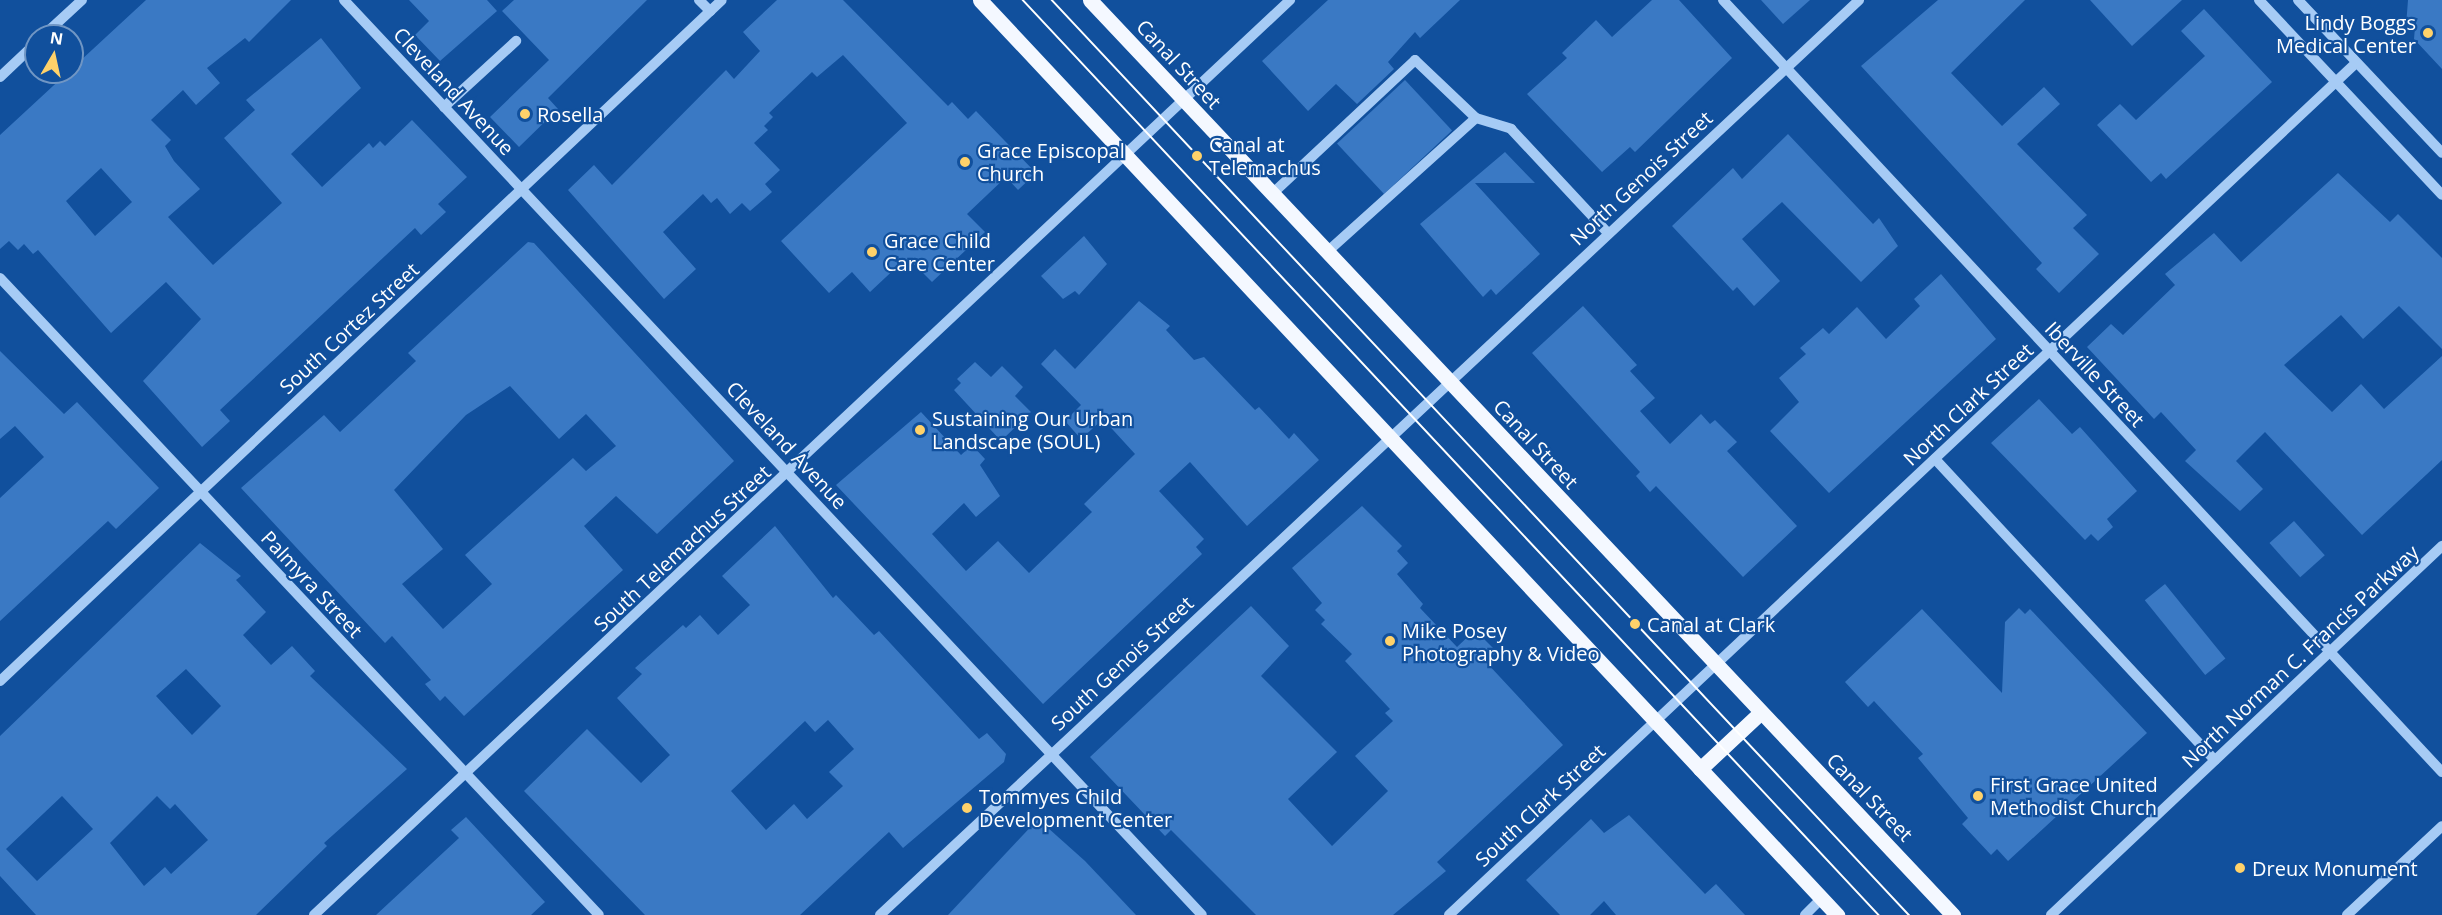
<!DOCTYPE html>
<style>
body{margin:0}
#map{position:relative;width:2442px;height:915px;overflow:hidden;background:#11509d;font-family:"Open Sans",sans-serif}
div>[style]{position:absolute}
[style*='--x']{left:calc(var(--x)*1px);top:calc(var(--y)*1px);width:calc(var(--w)*1px);rotate:calc(var(--a)*1deg)}
.building>*{inset:0;background:#3a79c4;transform-origin:0 0}
.minor>*{height:10px;margin:-5px;padding:0 5px;transform-origin:5px;border-radius:5px;background:#a6cbf5}
.major>*{height:15px;margin:-7.5px;padding:0 7.5px;transform-origin:7.5px;border-radius:7.5px;background:#f4f8ff}
.tram>*{height:1.5px;margin:-0.75px;padding:0 0.75px;transform-origin:0.75px;border-radius:0.75px;background:#fff}
.dots>*{width:16px;height:16px;translate:-50% -50%;box-sizing:border-box;border:3px solid #11509d;border-radius:50%}
span{translate:-50% -50%;white-space:nowrap;text-align:center;line-height:1.15;-webkit-text-stroke:4.5px #11509d;paint-order:stroke}
.poi-label{font-size:20px;color:#fff}
.right{translate:-100% -50%;text-align:right}
.left{translate:0 -50%;text-align:left}
.street-label{font-size:20px;color:#fff}
.north{position:absolute;left:24px;top:24px;width:60px;height:60px;box-sizing:border-box;background:#11509d;border:2px solid #7096c4;border-radius:50%;rotate:9deg;font-size:16px;font-weight:700;line-height:24px;text-align:center;color:#fff}
.north::after{content:'';display:block;margin:auto;width:21px;height:27px;background:#ffd26a;clip-path:polygon(50% 0,100% 100%,50% 72%,0 100%)}
</style>
<div id="map">
<div class="building">
<i style="clip-path:polygon(evenodd,146px 0,291px 0,249px 42px,245px 38px,207px 68px,220px 83px,196px 105px,183px 90px,151px 120px,171px 140px,165px 146px,174px 161px,200px 189px,168px 217px,213px 265px,282px 203px,224px 138px,255px 110px,246px 100px,321px 38px,361px 88px,291px 154px,322px 187px,369px 143px,373px 148px,380px 141px,385px 146px,412px 120px,467px 177px,438px 204px,446px 212px,421px 235px,415px 228px,220px 410px,230px 421px,202px 447px,143px 381px,201px 319px,166px 282px,111px 333px,38px 250px,33px 254px,24px 244px,18px 250px,9px 241px,0 249px,0 135px,146px 0,101px 168px,132px 202px,95px 236px,66px 201px,101px 168px)"></i>
<i style="clip-path:polygon(409px 0,487px 0,497px 11px,440px 61px,415px 35px,429px 21px)"></i>
<i style="clip-path:polygon(514px 0,647px 0,548px 98px,558px 109px,519px 147px,490px 117px,549px 60px,502px 11px)"></i>
<i style="clip-path:polygon(777px 0,843px 0,948px 106px,952px 102px,968px 119px,976px 111px,1036px 173px,1018px 190px,1006px 177px,967px 214px,985px 232px,932px 282px,911px 261px,905px 267px,901px 263px,870px 292px,852px 272px,829px 293px,781px 241px,907px 123px,843px 55px,817px 77px,812px 72px,769px 113px,773px 117px,764px 126px,768px 130px,754px 143px,780px 170px,765px 184px,772px 192px,750px 211px,742px 203px,730px 214px,717px 198px,711px 203px,703px 194px,663px 232px,696px 269px,664px 299px,568px 190px,594px 165px,612px 185px,726px 70px,734px 79px,760px 51px,743px 32px)"></i>
<i style="clip-path:polygon(1328px 0,1460px 0,1420px 38px,1415px 32px,1388px 62px,1394px 69px,1357px 104px,1336px 84px,1308px 111px,1262px 61px)"></i>
<i style="clip-path:polygon(1652px 0,1679px 0,1732px 58px,1635px 152px,1630px 147px,1602px 172px,1527px 94px,1567px 58px,1562px 53px,1596px 20px,1612px 37px)"></i>
<i style="clip-path:polygon(1761px 0,1810px 0,1783px 24px)"></i>
<i style="clip-path:polygon(1938px 0,2025px 0,1951px 73px,2002px 126px,2044px 87px,2060px 104px,2017px 144px,2087px 215px,2073px 228px,2099px 254px,2059px 293px,2036px 269px,2042px 263px,1861px 66px)"></i>
<i style="clip-path:polygon(2090px 0,2182px 0,2132px 46px)"></i>
<i style="clip-path:polygon(2408px 0,2442px 0,2442px 69px,2414px 39px,2415px 27px,2406px 26px)"></i>
<i style="clip-path:polygon(2204px 9px,2272px 82px,2166px 179px,2161px 173px,2151px 182px,2097px 125px,2120px 104px,2136px 120px,2205px 56px,2181px 31px)"></i>
<i style="left:1405px;top:80px;width:69px;height:93px;rotate:47deg"></i>
<i style="clip-path:polygon(1788px 134px,1873px 224px,1879px 218px,1898px 246px,1861px 282px,1782px 202px,1742px 239px,1780px 281px,1754px 306px,1737px 287px,1733px 291px,1672px 226px,1733px 168px,1742px 179px)"></i>
<i style="clip-path:polygon(1505px 152px,1535px 183px,1475px 183px,1540px 254px,1496px 295px,1491px 289px,1483px 297px,1420px 224px)"></i>
<i style="clip-path:polygon(2338px 173px,2390px 222px,2398px 214px,2442px 258px,2442px 349px,2399px 306px,2363px 339px,2341px 315px,2284px 365px,2332px 412px,2361px 384px,2384px 409px,2442px 356px,2442px 460px,2362px 535px,2265px 432px,2236px 461px,2263px 489px,2240px 511px,2185px 461px,2196px 450px,2161px 412px,2154px 419px,2087px 347px,2111px 324px,2123px 335px,2175px 285px,2165px 274px,2214px 233px,2241px 262px)"></i>
<i style="clip-path:polygon(1084px 236px,1107px 264px,1079px 295px,1075px 291px,1063px 299px,1041px 276px)"></i>
<i style="clip-path:polygon(evenodd,528px 242px,534px 243px,734px 461px,657px 534px,616px 496px,584px 526px,623px 570px,464px 716px,445px 696px,440px 701px,425px 684px,431px 680px,392px 636px,385px 643px,241px 488px,324px 415px,340px 432px,416px 361px,408px 353px,528px 242px,510px 386px,559px 439px,586px 414px,616px 446px,586px 471px,573px 458px,465px 555px,492px 584px,443px 629px,402px 584px,443px 549px,394px 490px,466px 415px,510px 386px)"></i>
<i style="clip-path:polygon(1941px 274px,1996px 339px,1829px 493px,1770px 431px,1799px 402px,1779px 378px,1806px 354px,1800px 348px,1823px 328px,1829px 334px,1857px 307px,1886px 339px,1920px 306px,1914px 299px)"></i>
<i style="clip-path:polygon(1139px 301px,1170px 326px,1166px 330px,1194px 360px,1204px 357px,1255px 410px,1259px 407px,1289px 439px,1294px 433px,1319px 460px,1247px 526px,1190px 462px,1159px 491px,1204px 539px,1196px 547px,1202px 554px,1043px 704px,836px 485px,921px 412px,961px 455px,972px 445px,985px 459px,980px 465px,1000px 496px,976px 517px,964px 503px,932px 534px,966px 571px,998px 541px,1029px 573px,1092px 512px,1084px 504px,1135px 454px,1103px 419px,1081px 439px,1065px 421px,1081px 405px,1041px 364px,1055px 349px,1075px 369px)"></i>
<i style="clip-path:polygon(1583px 306px,1637px 365px,1630px 371px,1655px 398px,1640px 411px,1670px 444px,1701px 414px,1710px 424px,1715px 420px,1737px 442px,1727px 451px,1797px 526px,1743px 577px,1656px 486px,1650px 492px,1636px 476px,1640px 472px,1532px 353px)"></i>
<i style="clip-path:polygon(0 351px,64px 414px,77px 402px,159px 488px,116px 529px,108px 521px,0 621px,0 498px,44px 457px,15px 426px,0 439px)"></i>
<i style="clip-path:polygon(975px 362px,991px 377px,1002px 366px,1023px 387px,1015px 396px,1031px 412px,1001px 441px,954px 390px,961px 383px,957px 379px)"></i>
<i style="clip-path:polygon(2039px 399px,2072px 434px,2080px 427px,2137px 491px,2107px 519px,2113px 527px,2098px 541px,2091px 534px,2085px 540px,1991px 443px)"></i>
<i style="clip-path:polygon(1362px 506px,1402px 546px,1397px 551px,1408px 563px,1397px 574px,1423px 604px,1420px 608px,1457px 647px,1475px 630px,1497px 652px,1486px 662px,1563px 745px,1437px 862px,1446px 871px,1393px 915px,1256px 915px,1171px 830px,1165px 836px,1090px 757px,1251px 606px,1289px 646px,1261px 676px,1337px 752px,1288px 799px,1332px 846px,1388px 791px,1355px 756px,1393px 721px,1385px 713px,1390px 709px,1345px 661px,1352px 654px,1321px 624px,1325px 620px,1315px 610px,1322px 603px,1292px 568px)"></i>
<i style="left:2294px;top:521px;width:46px;height:33px;rotate:48deg"></i>
<i style="clip-path:polygon(evenodd,775px 526px,833px 598px,836px 595px,874px 635px,879px 631px,979px 739px,987px 733px,1006px 754px,1004px 762px,903px 848px,889px 832px,800px 915px,645px 915px,524px 791px,587px 729px,641px 783px,670px 755px,617px 698px,642px 674px,635px 668px,683px 625px,686px 628px,700px 615px,718px 635px,750px 605px,722px 576px,775px 526px,828px 720px,854px 749px,829px 772px,843px 786px,807px 819px,794px 804px,766px 830px,731px 791px,805px 721px,815px 732px,828px 720px)"></i>
<i style="clip-path:polygon(evenodd,200px 543px,241px 576px,236px 580px,266px 612px,243px 635px,271px 665px,292px 646px,315px 671px,310px 676px,407px 769px,324px 843px,327px 846px,256px 915px,36px 915px,0 876px,0 736px,200px 543px,186px 669px,221px 706px,192px 735px,156px 696px,186px 669px,200px 543px,62px 796px,93px 829px,37px 881px,6px 849px,62px 796px,200px 543px,157px 796px,170px 809px,175px 804px,208px 840px,171px 874px,165px 867px,144px 886px,110px 843px,157px 796px)"></i>
<i style="left:2165px;top:584px;width:96px;height:26px;rotate:51deg"></i>
<i style="clip-path:polygon(2019px 608px,2025px 614px,2030px 609px,2147px 733px,2008px 861px,1997px 849px,1991px 855px,1962px 824px,1968px 818px,1918px 758px,1923px 754px,1874px 701px,1868px 707px,1845px 682px,1922px 609px,2002px 693px,2005px 622px)"></i>
<i style="clip-path:polygon(1629px 815px,1705px 894px,1716px 884px,1745px 915px,1616px 915px,1604px 901px,1590px 915px,1560px 915px,1526px 880px,1591px 819px,1604px 833px)"></i>
<i style="clip-path:polygon(466px 817px,545px 902px,531px 915px,376px 915px,459px 838px,451px 830px)"></i>
<i style="clip-path:polygon(1038px 819px,1085px 861px,1136px 915px,948px 915px)"></i>
</div>
<div class="minor">
<i style="--x:344;--y:0;--w:1254;--a:46.84"></i>
<i style="--x:699;--y:0;--w:16;--a:45"></i>
<i style="--x:1723;--y:0;--w:1055;--a:47.04"></i>
<i style="--x:2259;--y:0;--w:267;--a:46.8"></i>
<i style="--x:2298;--y:0;--w:210;--a:46.7"></i>
<i style="--x:43;--y:36;--w:53;--a:-42.7"></i>
<i style="--x:0;--y:77;--w:50;--a:-43.4"></i>
<i style="--x:444;--y:107;--w:98;--a:-42.5"></i>
<i style="--x:1272;--y:194;--w:196;--a:-43.1"></i>
<i style="--x:1415;--y:60;--w:84;--a:43.6"></i>
<i style="--x:1476;--y:118;--w:37;--a:17"></i>
<i style="--x:1511;--y:129;--w:142;--a:47"></i>
<i style="--x:1327;--y:252;--w:200;--a:-42"></i>
<i style="--x:0;--y:278;--w:874;--a:46.76"></i>
<i style="--x:1935;--y:459;--w:411;--a:47.1"></i>
<i style="--x:0;--y:681;--w:992;--a:-43.33"></i>
<i style="--x:314;--y:915;--w:1338;--a:-43.15"></i>
<i style="--x:880;--y:915;--w:1340;--a:-43.06"></i>
<i style="--x:1449;--y:915;--w:1244;--a:-43.21"></i>
<i style="--x:1805;--y:915;--w:23;--a:-45"></i>
<i style="--x:2051;--y:915;--w:538;--a:-43.34"></i>
<i style="--x:2347;--y:915;--w:130;--a:-43.1"></i>
</div>
<div class="major">
<i style="--x:980;--y:0;--w:1254;--a:46.87"></i>
<i style="--x:1090;--y:0;--w:1258;--a:46.68"></i>
<i style="--x:1700;--y:769;--w:82;--a:-43"></i>
</div>
<div class="tram">
<i style="--x:1023;--y:0;--w:1253;--a:46.91"></i>
<i style="--x:1052;--y:0;--w:1254;--a:46.87"></i>
</div>
<div class="dots">
<i style="left:2428px;top:33px;background:#ffd26a"></i>
<i style="left:525px;top:114px;background:#ffd26a"></i>
<i style="left:1197px;top:156px;background:#ffd26a"></i>
<i style="left:965px;top:162px;background:#ffd26a"></i>
<i style="left:872px;top:252px;background:#ffd26a"></i>
<i style="left:920px;top:430px;background:#ffd26a"></i>
<i style="left:1635px;top:624px;background:#ffd26a"></i>
<i style="left:1390px;top:641px;background:#ffd26a"></i>
<i style="left:1978px;top:796px;background:#ffd26a"></i>
<i style="left:967px;top:808px;background:#ffd26a"></i>
<i style="left:2240px;top:868px;background:#ffd26a"></i>
</div>
<div class="poi-label">
<span class="right" style="left:2416px;top:34px">Lindy Boggs<br>Medical Center</span>
<span class="left" style="left:537px;top:114px">Rosella</span>
<span class="left" style="left:1209px;top:156px">Canal at<br>Telemachus</span>
<span class="left" style="left:977px;top:162px">Grace Episcopal<br>Church</span>
<span class="left" style="left:884px;top:252px">Grace Child<br>Care Center</span>
<span class="left" style="left:932px;top:430px">Sustaining Our Urban<br>Landscape (SOUL)</span>
<span class="left" style="left:1647px;top:624px">Canal at Clark</span>
<span class="left" style="left:1402px;top:642px">Mike Posey<br>Photography &amp; Video</span>
<span class="left" style="left:1990px;top:796px">First Grace United<br>Methodist Church</span>
<span class="left" style="left:979px;top:808px">Tommyes Child<br>Development Center</span>
<span class="left" style="left:2252px;top:868px">Dreux Monument</span>
</div>
<div class="street-label">
<span style="left:1179px;top:64px;rotate:47deg">Canal Street</span>
<span style="left:454px;top:91px;rotate:47deg">Cleveland Avenue</span>
<span style="left:1641px;top:178px;rotate:-43deg">North Genois Street</span>
<span style="left:349px;top:328px;rotate:-43deg">South Cortez Street</span>
<span style="left:2095px;top:374px;rotate:47deg">Iberville Street</span>
<span style="left:1968px;top:404px;rotate:-43deg">North Clark Street</span>
<span style="left:1536px;top:444px;rotate:47deg">Canal Street</span>
<span style="left:787px;top:445px;rotate:47deg">Cleveland Avenue</span>
<span style="left:682px;top:548px;rotate:-43deg">South Telemachus Street</span>
<span style="left:312px;top:584px;rotate:47deg">Palmyra Street</span>
<span style="left:2300px;top:656px;rotate:-43deg">North Norman C. Francis Parkway</span>
<span style="left:1122px;top:663px;rotate:-43deg">South Genois Street</span>
<span style="left:1870px;top:797px;rotate:46deg">Canal Street</span>
<span style="left:1540px;top:805px;rotate:-43deg">South Clark Street</span>
</div>
<div class="north">N</div>
</div>
